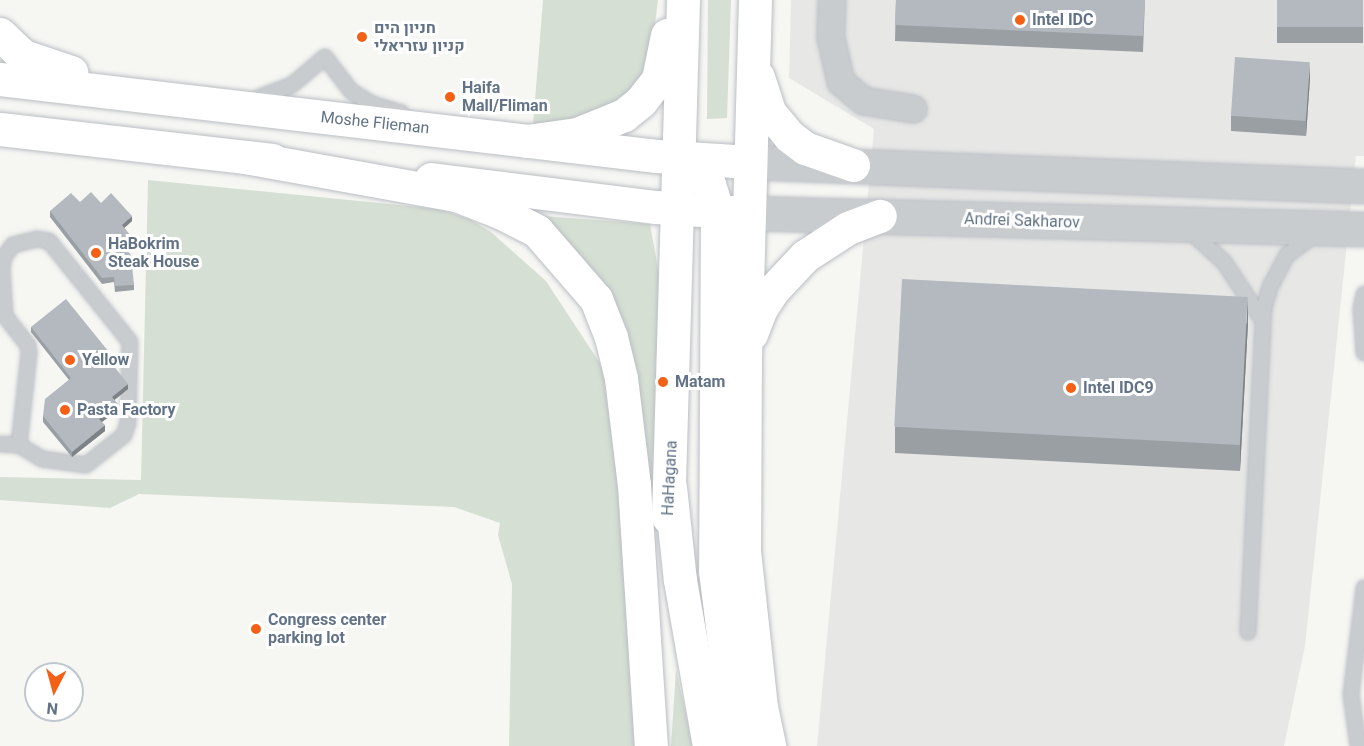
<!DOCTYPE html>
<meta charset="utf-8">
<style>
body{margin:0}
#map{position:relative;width:1364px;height:746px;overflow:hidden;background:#f6f7f3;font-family:Roboto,Heebo,sans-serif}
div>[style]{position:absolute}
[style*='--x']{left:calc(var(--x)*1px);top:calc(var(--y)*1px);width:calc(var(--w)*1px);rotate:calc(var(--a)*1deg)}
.built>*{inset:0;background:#e7e8e6}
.green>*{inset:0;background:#d6dfd3}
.roads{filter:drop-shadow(0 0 2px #babec4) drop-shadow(0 0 2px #babec4)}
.service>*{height:14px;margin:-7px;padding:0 7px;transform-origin:7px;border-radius:7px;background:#c9cccf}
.minor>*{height:26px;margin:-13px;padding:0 13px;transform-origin:13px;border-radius:13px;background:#c9cccf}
.tertiary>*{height:33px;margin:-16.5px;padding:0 16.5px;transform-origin:16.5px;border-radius:16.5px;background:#c9cccf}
.secondary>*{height:33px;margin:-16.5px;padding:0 16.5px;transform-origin:16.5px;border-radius:16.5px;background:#fff}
.trunk>*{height:33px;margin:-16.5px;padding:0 16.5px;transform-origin:16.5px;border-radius:16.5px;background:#fff}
.motorway>*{height:33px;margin:-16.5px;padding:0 16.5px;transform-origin:16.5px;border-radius:16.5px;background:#fff}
.wall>*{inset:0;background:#9a9fa4;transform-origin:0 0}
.shaded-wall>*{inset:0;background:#7d8286}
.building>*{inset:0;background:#b3b9bf;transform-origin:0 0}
.dots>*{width:16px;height:16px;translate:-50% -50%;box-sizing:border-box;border:3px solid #fff;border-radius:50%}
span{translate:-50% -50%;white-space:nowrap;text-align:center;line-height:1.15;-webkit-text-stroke:6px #fff;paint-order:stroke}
.poi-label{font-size:16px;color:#637387;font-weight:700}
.left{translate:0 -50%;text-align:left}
.street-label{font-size:16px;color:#637387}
.north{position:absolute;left:24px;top:662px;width:60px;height:60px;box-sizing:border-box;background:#fff;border:2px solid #c1c7cf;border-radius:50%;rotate:186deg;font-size:16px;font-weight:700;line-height:24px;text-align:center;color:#637387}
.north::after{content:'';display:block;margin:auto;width:21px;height:27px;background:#f36016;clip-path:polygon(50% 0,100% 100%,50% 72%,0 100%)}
</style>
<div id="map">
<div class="built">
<i style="clip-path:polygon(791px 0,1364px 0,1364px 156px,1356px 156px,1305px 646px,1284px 746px,817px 746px,874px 129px,789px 78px)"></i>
</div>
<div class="green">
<i style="clip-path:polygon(543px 0,658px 0,650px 63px,630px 102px,598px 121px,533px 125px)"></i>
<i style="clip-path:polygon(708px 0,731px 0,727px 118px,707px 119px)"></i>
<i style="clip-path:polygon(148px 180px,439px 209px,469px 219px,491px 232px,546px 281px,605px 371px,616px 424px,633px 636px,634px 746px,509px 746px,512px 584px,498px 535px,500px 523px,454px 507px,139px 494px,110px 508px,0 500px,0 477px,141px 480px)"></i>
<i style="clip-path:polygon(543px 216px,650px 224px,660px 280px,655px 513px,648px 558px,615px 310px,585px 260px)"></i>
<i style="clip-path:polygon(676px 670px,693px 746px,671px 746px)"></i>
</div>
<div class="roads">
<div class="service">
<i style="--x:255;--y:99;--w:40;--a:-21"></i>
<i style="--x:292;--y:85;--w:43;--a:-40.3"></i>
<i style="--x:325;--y:57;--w:43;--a:52.6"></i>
<i style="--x:351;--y:91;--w:25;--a:32"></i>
<i style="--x:372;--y:104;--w:31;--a:17"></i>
<i style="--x:1190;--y:231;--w:46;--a:42.4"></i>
<i style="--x:1224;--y:262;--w:71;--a:56.5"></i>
<i style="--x:1364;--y:294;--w:15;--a:101"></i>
<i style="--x:1361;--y:309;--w:44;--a:86.1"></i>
<i style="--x:0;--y:444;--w:19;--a:3"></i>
<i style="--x:19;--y:445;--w:27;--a:31"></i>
<i style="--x:42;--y:459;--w:44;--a:7.8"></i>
<i style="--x:86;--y:465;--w:48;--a:-38.3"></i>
<i style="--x:124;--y:435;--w:13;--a:-72"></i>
<i style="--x:128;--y:423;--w:81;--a:-88.6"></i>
<i style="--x:130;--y:342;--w:129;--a:-128.7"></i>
<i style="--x:49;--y:241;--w:12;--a:-171"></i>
<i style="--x:37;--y:239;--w:25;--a:166"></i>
<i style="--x:13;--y:245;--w:15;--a:127"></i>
<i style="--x:4;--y:257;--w:11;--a:100"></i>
<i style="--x:2;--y:268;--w:48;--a:86.4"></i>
<i style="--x:5;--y:316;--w:37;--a:52"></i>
<i style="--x:28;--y:345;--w:8;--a:83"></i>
<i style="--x:29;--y:353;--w:93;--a:96.2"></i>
<i style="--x:1248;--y:632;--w:324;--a:-87.2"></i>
<i style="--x:1264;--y:308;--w:22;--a:-74"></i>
<i style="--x:1270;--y:287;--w:36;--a:-62"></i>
<i style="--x:1287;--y:255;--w:36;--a:-36"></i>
<i style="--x:1358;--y:746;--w:52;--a:-97.7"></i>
<i style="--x:1351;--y:694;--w:107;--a:-83"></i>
</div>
<div class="minor">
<i style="--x:832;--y:0;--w:38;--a:92"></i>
<i style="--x:831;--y:38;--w:45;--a:77.2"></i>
<i style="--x:841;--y:82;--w:30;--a:40"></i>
<i style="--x:864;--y:101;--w:50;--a:9.3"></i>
</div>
<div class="tertiary">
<i style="--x:750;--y:162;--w:614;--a:2.24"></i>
<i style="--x:748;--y:213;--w:616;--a:1.49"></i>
</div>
<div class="secondary">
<i style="--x:0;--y:34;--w:32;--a:44"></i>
<i style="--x:23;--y:56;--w:51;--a:18.4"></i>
<i style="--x:0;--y:79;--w:661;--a:6.69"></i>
<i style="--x:656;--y:156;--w:94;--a:3.7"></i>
<i style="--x:0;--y:129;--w:274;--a:6.5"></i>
<i style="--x:431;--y:179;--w:227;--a:7.1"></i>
<i style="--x:656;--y:207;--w:87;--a:3.9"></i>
</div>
<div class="trunk">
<i style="--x:755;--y:0;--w:359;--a:91.6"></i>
<i style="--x:745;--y:359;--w:192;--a:90.3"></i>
<i style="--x:744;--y:551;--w:157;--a:83.8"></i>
<i style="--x:761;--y:707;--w:40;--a:78"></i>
<i style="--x:758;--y:77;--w:38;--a:72"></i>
<i style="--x:770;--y:113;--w:30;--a:50"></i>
<i style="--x:789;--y:136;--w:20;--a:37"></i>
<i style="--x:805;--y:148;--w:51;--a:19.5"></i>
<i style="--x:527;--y:141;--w:50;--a:-8"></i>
<i style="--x:577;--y:134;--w:51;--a:-22"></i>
<i style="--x:624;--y:115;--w:22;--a:-39"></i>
<i style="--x:641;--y:101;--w:28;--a:-52"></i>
<i style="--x:658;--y:79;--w:45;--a:-78.4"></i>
<i style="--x:245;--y:157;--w:214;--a:10.2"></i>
<i style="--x:456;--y:195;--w:49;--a:21.4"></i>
<i style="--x:502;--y:213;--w:39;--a:27"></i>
<i style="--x:537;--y:231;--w:90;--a:49.1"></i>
<i style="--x:596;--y:299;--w:41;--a:68.5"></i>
<i style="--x:611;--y:337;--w:42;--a:76.3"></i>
<i style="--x:621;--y:378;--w:108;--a:83.1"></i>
<i style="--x:634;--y:485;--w:262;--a:86.3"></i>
<i style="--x:681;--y:158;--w:38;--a:43"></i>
<i style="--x:709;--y:184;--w:28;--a:73"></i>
<i style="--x:717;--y:211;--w:360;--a:90.3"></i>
<i style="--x:715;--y:571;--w:176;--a:82.8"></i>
<i style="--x:751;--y:334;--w:26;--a:-69"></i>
<i style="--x:760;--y:310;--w:24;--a:-57"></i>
<i style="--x:773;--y:290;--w:47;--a:-46.7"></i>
<i style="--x:805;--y:256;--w:51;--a:-33.1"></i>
<i style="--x:848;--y:228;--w:34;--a:-21"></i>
<i style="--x:668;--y:517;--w:517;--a:-88.34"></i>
</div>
<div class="motorway">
<i style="--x:670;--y:487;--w:94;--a:83.9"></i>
<i style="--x:680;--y:580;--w:169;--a:80.1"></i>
</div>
</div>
<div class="wall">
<i style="clip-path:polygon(896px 0,1145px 0,1143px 52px,895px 41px)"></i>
<i style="left:1277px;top:0;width:86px;height:43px"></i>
<i style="clip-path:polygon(1310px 78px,1306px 136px,1231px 131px,1231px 116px)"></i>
<i style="clip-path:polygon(101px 203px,132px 221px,124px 228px,131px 241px,125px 247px,134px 285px,134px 290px,115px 292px,114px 282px,102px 284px,50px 217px,50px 211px)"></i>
<i style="clip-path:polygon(1248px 323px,1240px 471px,895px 453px,895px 427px)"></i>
<i style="clip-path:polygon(31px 327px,113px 362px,111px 364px,128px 389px,114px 400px,118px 410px,102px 422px,105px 431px,72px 457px,43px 422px,43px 416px,69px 380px,31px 332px)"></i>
</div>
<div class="shaded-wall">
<i style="clip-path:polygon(1310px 62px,1310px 78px,1306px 136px,1306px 120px)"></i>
<i style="clip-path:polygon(132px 216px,132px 221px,122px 230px,122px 225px)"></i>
<i style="clip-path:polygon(131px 236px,131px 241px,122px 250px,122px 244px)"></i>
<i style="clip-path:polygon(1248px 297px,1248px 323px,1240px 471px,1240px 444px)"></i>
<i style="clip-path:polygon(113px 357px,113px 362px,109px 366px,109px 360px)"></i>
<i style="clip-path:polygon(128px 384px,128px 389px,112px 402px,112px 397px)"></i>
<i style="clip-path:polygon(118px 404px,118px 410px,99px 424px,99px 419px)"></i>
<i style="clip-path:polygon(105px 425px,105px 431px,72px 457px,72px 452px)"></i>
</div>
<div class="building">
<i style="clip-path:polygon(896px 0,1145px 0,1143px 36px,895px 25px)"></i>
<i style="left:1277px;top:0;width:86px;height:27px"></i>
<i style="left:1235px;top:57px;width:75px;height:59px;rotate:4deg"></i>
<i style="clip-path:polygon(91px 192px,101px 203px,111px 193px,132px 216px,122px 225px,131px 236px,122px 244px,131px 255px,134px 285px,115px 286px,114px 277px,102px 278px,50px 211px,71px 193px,80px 202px)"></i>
<i style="left:902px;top:279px;width:346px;height:148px;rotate:3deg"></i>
<i style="clip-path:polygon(66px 299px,113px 357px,109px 360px,128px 384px,112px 397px,118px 404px,99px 419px,105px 425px,72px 452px,43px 416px,45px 399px,71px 378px,31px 327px)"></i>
</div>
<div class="dots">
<i style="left:1020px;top:20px;background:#f36016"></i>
<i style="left:362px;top:37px;background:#f36016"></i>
<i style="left:450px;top:97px;background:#f36016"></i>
<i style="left:96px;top:253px;background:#f36016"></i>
<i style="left:70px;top:360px;background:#f36016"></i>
<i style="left:663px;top:382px;background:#f36016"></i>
<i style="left:1071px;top:388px;background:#f36016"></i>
<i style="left:65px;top:410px;background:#f36016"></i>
<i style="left:256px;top:629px;background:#f36016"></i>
</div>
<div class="poi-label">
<span class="left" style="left:1032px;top:20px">Intel IDC</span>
<span class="left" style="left:374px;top:37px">חניון הים<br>קניון עזריאלי</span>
<span class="left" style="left:462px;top:97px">Haifa<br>Mall/Fliman</span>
<span class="left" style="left:108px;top:253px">HaBokrim<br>Steak House</span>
<span class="left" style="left:82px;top:360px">Yellow</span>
<span class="left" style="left:675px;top:382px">Matam</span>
<span class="left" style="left:1083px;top:388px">Intel IDC9</span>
<span class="left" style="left:77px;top:410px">Pasta Factory</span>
<span class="left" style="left:268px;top:629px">Congress center<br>parking lot</span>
</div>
<div class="street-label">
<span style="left:375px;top:123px;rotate:6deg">Moshe Flieman</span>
<span style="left:1022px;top:221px;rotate:2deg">Andrei Sakharov</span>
<span style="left:670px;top:478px;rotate:-87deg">HaHagana</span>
</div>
<div class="north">N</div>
</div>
